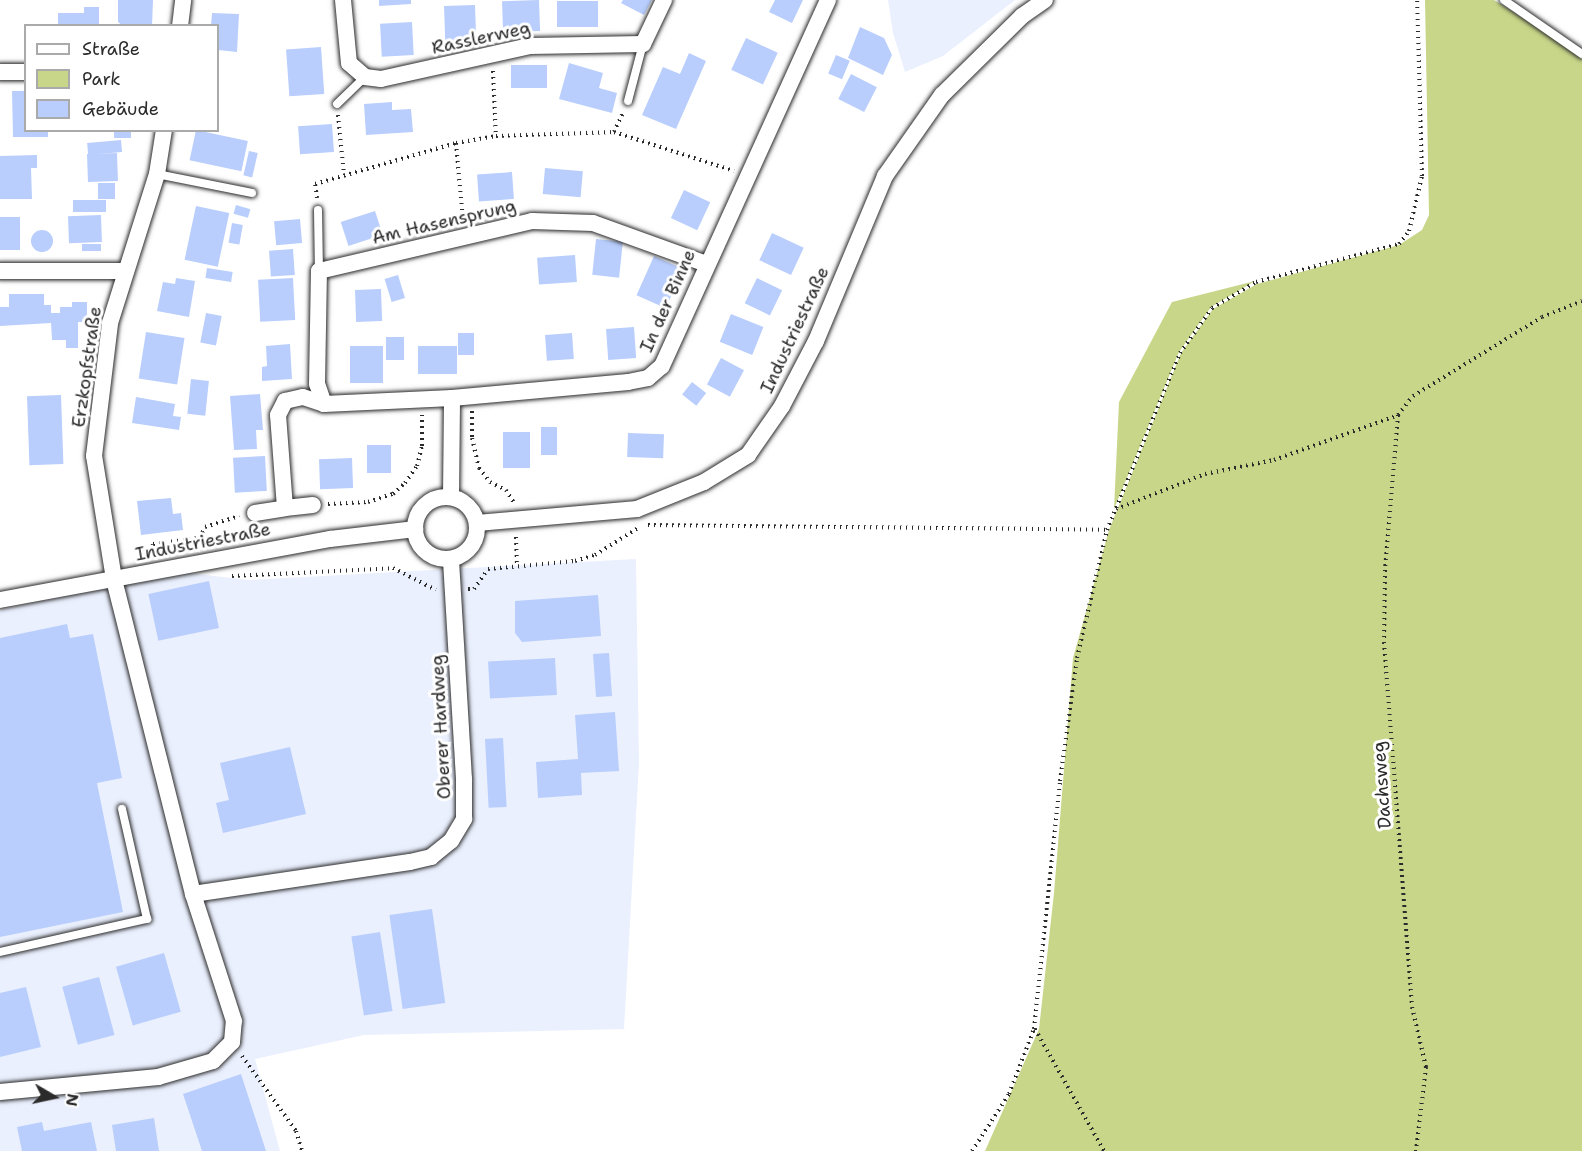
<!DOCTYPE html>
<meta charset="utf-8">
<style>
body{margin:0}
#map{position:relative;width:1582px;height:1151px;overflow:hidden;background:#fff;font-family:"Shantell Sans",sans-serif}
div>[style]{position:absolute}
[style*='--x']{left:calc(var(--x)*1px);top:calc(var(--y)*1px);width:calc(var(--w)*1px);rotate:calc(var(--a)*1deg)}
.built>*{inset:0;background:#eaf0fe}
.green>*{inset:0;background:#c8d689}
.building>*{inset:0;background:#b9cefd;transform-origin:0 0}
.round{border-radius:50%}
.path>*{height:4px;margin-top:-2px;transform-origin:0;background:repeating-linear-gradient(90deg,#2b2b2b 0 1.5px,transparent 0 6px)}
.roads{filter:drop-shadow(0 0 2px #2b2b2b) drop-shadow(0 0 2px #2b2b2b)}
.lane>*{height:8px;margin:-4px;padding:0 4px;transform-origin:4px;border-radius:4px;background:#fff}
.street>*{height:16px;margin:-8px;padding:0 8px;transform-origin:8px;border-radius:8px;background:#fff}
.street>.ring{margin:-8px;padding:0;box-sizing:content-box;background:none;border:16px solid #fff;border-radius:50%}
span{translate:-50% -50%;white-space:nowrap;text-align:center;line-height:1.15;-webkit-text-stroke:6px #fff;paint-order:stroke}
.street-label{font-size:18px;color:#2b2b2b}
.legend{position:absolute;left:24px;top:24px;width:195px;height:108px;box-sizing:border-box;background:#fff;border:2px solid #aaa;margin:0;padding:8px 10px;list-style:none;font-size:18px;color:#2b2b2b}
.legend li{display:flex;align-items:center;gap:12px;height:30px}
.legend b{width:30px;border:2px solid #aaa}
.north{position:absolute;left:24px;top:1067px;width:60px;height:60px;-webkit-text-stroke:4px #fff;paint-order:stroke;rotate:99deg;font-size:16px;font-weight:700;line-height:24px;text-align:center;color:#2b2b2b}
.north::after{content:'';display:block;margin:auto;width:21px;height:27px;background:#2b2b2b;clip-path:polygon(50% 0,100% 100%,50% 72%,0 100%)}
</style>
<div id="map">
<div class="built">
<i style="clip-path:polygon(888px 0,1015px 0,943px 56px,905px 72px,893px 33px)"></i>
<i style="clip-path:polygon(636px 559px,639px 763px,624px 1029px,364px 1035px,255px 1059px,280px 1151px,0 1151px,0 610px,180px 572px,248px 580px)"></i>
</div>
<div class="green">
<i style="clip-path:polygon(1425px 0,1494px 0,1582px 55px,1582px 1151px,985px 1151px,1039px 1029px,1054px 893px,1073px 658px,1109px 530px,1181px 353px,1213px 309px,1257px 284px,1399px 245px,1422px 230px,1429px 215px)"></i>
<i style="clip-path:polygon(1255px 281px,1211px 307px,1179px 352px,1114px 509px,1119px 402px,1172px 302px)"></i>
</div>
<div class="building">
<i style="clip-path:polygon(118px 0,153px 0,152px 26px,123px 26px,118px 22px)"></i>
<i style="clip-path:polygon(379px 0,411px 0,411px 4px,379px 6px)"></i>
<i style="left:539px;top:0;width:31px;height:37px;rotate:88deg"></i>
<i style="clip-path:polygon(623px 0,652px 0,644px 15px,621px 3px)"></i>
<i style="clip-path:polygon(775px 0,803px 0,792px 23px,769px 12px)"></i>
<i style="left:598px;top:1px;width:26px;height:41px;rotate:90deg"></i>
<i style="left:475px;top:5px;width:35px;height:31px;rotate:88deg"></i>
<i style="clip-path:polygon(84px 7px,99px 7px,99px 26px,58px 26px,58px 13px,84px 13px)"></i>
<i style="clip-path:polygon(212px 13px,239px 14px,237px 52px,218px 50px,218px 26px,211px 26px)"></i>
<i style="left:412px;top:22px;width:33px;height:32px;rotate:87deg"></i>
<i style="clip-path:polygon(860px 27px,884px 38px,892px 55px,883px 75px,848px 58px)"></i>
<i style="left:746px;top:38px;width:35px;height:35px;rotate:25deg"></i>
<i style="left:321px;top:47px;width:47px;height:35px;rotate:86deg"></i>
<i style="clip-path:polygon(689px 53px,706px 61px,676px 129px,642px 115px,663px 67px,680px 74px)"></i>
<i style="left:836px;top:55px;width:15px;height:20px;rotate:23deg"></i>
<i style="clip-path:polygon(569px 63px,603px 73px,599px 88px,617px 93px,612px 113px,559px 99px)"></i>
<i style="left:511px;top:65px;width:36px;height:23px"></i>
<i style="left:851px;top:74px;width:29px;height:28px;rotate:27deg"></i>
<i style="clip-path:polygon(12px 91px,26px 91px,26px 130px,48px 130px,48px 137px,13px 137px)"></i>
<i style="clip-path:polygon(392px 102px,392px 110px,411px 109px,413px 132px,366px 135px,364px 104px)"></i>
<i style="left:332px;top:124px;width:28px;height:34px;rotate:86deg"></i>
<i style="left:114px;top:130px;width:17px;height:8px"></i>
<i style="left:196px;top:130px;width:53px;height:31px;rotate:12deg"></i>
<i style="left:121px;top:140px;width:12px;height:34px;rotate:85deg"></i>
<i style="left:249px;top:151px;width:9px;height:25px;rotate:13deg"></i>
<i style="left:117px;top:153px;width:28px;height:30px;rotate:88deg"></i>
<i style="clip-path:polygon(37px 155px,37px 168px,31px 168px,32px 199px,0 199px,0 156px)"></i>
<i style="left:545px;top:168px;width:38px;height:26px;rotate:5deg"></i>
<i style="left:512px;top:172px;width:27px;height:35px;rotate:86deg"></i>
<i style="left:98px;top:183px;width:17px;height:16px"></i>
<i style="left:684px;top:190px;width:29px;height:31px;rotate:25deg"></i>
<i style="left:106px;top:200px;width:12px;height:33px;rotate:90deg"></i>
<i style="left:236px;top:205px;width:15px;height:9px;rotate:16deg"></i>
<i style="left:196px;top:206px;width:34px;height:55px;rotate:12deg"></i>
<i style="left:375px;top:211px;width:25px;height:36px;rotate:72deg"></i>
<i style="left:101px;top:215px;width:27px;height:33px;rotate:88deg"></i>
<i style="left:0;top:217px;width:20px;height:33px"></i>
<i style="left:300px;top:219px;width:24px;height:26px;rotate:85deg"></i>
<i style="left:232px;top:223px;width:11px;height:20px;rotate:10deg"></i>
<i class="round" style="left:31px;top:230px;width:22px;height:22px"></i>
<i style="left:772px;top:233px;width:35px;height:30px;rotate:25deg"></i>
<i style="left:596px;top:239px;width:27px;height:36px;rotate:6deg"></i>
<i style="left:101px;top:244px;width:7px;height:19px;rotate:90deg"></i>
<i style="left:293px;top:249px;width:26px;height:24px;rotate:86deg"></i>
<i style="left:575px;top:255px;width:27px;height:38px;rotate:86deg"></i>
<i style="left:654px;top:256px;width:32px;height:43px;rotate:24deg"></i>
<i style="left:207px;top:268px;width:26px;height:10px;rotate:9deg"></i>
<i style="left:398px;top:275px;width:24px;height:14px;rotate:73deg"></i>
<i style="clip-path:polygon(176px 278px,195px 281px,189px 317px,157px 311px,163px 282px,175px 284px)"></i>
<i style="left:293px;top:278px;width:42px;height:35px;rotate:87deg"></i>
<i style="left:757px;top:278px;width:28px;height:28px;rotate:26deg"></i>
<i style="left:381px;top:289px;width:32px;height:26px;rotate:88deg"></i>
<i style="clip-path:polygon(9px 294px,44px 294px,44px 305px,51px 305px,51px 313px,60px 313px,60px 307px,72px 307px,72px 302px,87px 302px,87px 322px,78px 322px,78px 348px,66px 348px,66px 340px,52px 340px,51px 323px,0 326px,0 307px,9px 307px)"></i>
<i style="left:206px;top:313px;width:16px;height:30px;rotate:11deg"></i>
<i style="left:731px;top:314px;width:35px;height:30px;rotate:22deg"></i>
<i style="left:634px;top:327px;width:31px;height:28px;rotate:86deg"></i>
<i style="left:146px;top:332px;width:39px;height:47px;rotate:9deg"></i>
<i style="left:458px;top:333px;width:16px;height:22px"></i>
<i style="left:572px;top:333px;width:26px;height:27px;rotate:86deg"></i>
<i style="left:386px;top:337px;width:18px;height:23px"></i>
<i style="clip-path:polygon(290px 344px,292px 379px,262px 381px,262px 367px,267px 366px,266px 346px)"></i>
<i style="left:350px;top:346px;width:33px;height:37px"></i>
<i style="left:418px;top:346px;width:39px;height:28px"></i>
<i style="left:721px;top:358px;width:26px;height:30px;rotate:28deg"></i>
<i style="left:191px;top:379px;width:18px;height:35px;rotate:6deg"></i>
<i style="left:692px;top:382px;width:18px;height:16px;rotate:38deg"></i>
<i style="clip-path:polygon(260px 394px,263px 430px,256px 430px,257px 449px,234px 450px,230px 396px)"></i>
<i style="left:61px;top:395px;width:69px;height:34px;rotate:88deg"></i>
<i style="clip-path:polygon(136px 397px,175px 404px,173px 416px,181px 417px,179px 430px,132px 423px)"></i>
<i style="left:541px;top:427px;width:16px;height:28px"></i>
<i style="left:503px;top:432px;width:27px;height:36px"></i>
<i style="left:628px;top:433px;width:36px;height:24px;rotate:2deg"></i>
<i style="left:391px;top:445px;width:28px;height:24px;rotate:90deg"></i>
<i style="left:265px;top:456px;width:35px;height:32px;rotate:87deg"></i>
<i style="left:352px;top:458px;width:30px;height:33px;rotate:88deg"></i>
<i style="clip-path:polygon(171px 498px,173px 514px,181px 513px,183px 530px,141px 535px,137px 501px)"></i>
<i style="left:209px;top:581px;width:48px;height:62px;rotate:78deg"></i>
<i style="clip-path:polygon(598px 595px,601px 636px,522px 642px,515px 633px,515px 601px)"></i>
<i style="clip-path:polygon(67px 624px,70px 638px,93px 634px,122px 778px,97px 783px,123px 912px,0 937px,0 638px)"></i>
<i style="left:609px;top:653px;width:43px;height:16px;rotate:86deg"></i>
<i style="left:555px;top:658px;width:37px;height:67px;rotate:87deg"></i>
<i style="clip-path:polygon(615px 712px,619px 771px,581px 773px,582px 795px,538px 798px,536px 762px,578px 759px,575px 715px)"></i>
<i style="left:503px;top:738px;width:69px;height:18px;rotate:87deg"></i>
<i style="clip-path:polygon(290px 747px,306px 814px,223px 833px,216px 803px,229px 800px,220px 763px)"></i>
<i style="left:432px;top:909px;width:95px;height:43px;rotate:82deg"></i>
<i style="left:380px;top:932px;width:80px;height:29px;rotate:81deg"></i>
<i style="left:164px;top:953px;width:61px;height:50px;rotate:74deg"></i>
<i style="left:99px;top:977px;width:60px;height:38px;rotate:75deg"></i>
<i style="clip-path:polygon(26px 987px,41px 1047px,0 1057px,0 993px)"></i>
<i style="clip-path:polygon(241px 1074px,266px 1151px,202px 1151px,183px 1094px)"></i>
<i style="clip-path:polygon(154px 1118px,159px 1151px,116px 1151px,112px 1125px)"></i>
<i style="clip-path:polygon(42px 1122px,44px 1131px,91px 1122px,97px 1151px,22px 1151px,17px 1127px)"></i>
</div>
<div class="path">
<i style="--x:493;--y:71;--w:65;--a:87.4"></i>
<i style="--x:338;--y:115;--w:59;--a:84.2"></i>
<i style="--x:614;--y:132;--w:23;--a:-65"></i>
<i style="--x:456;--y:143;--w:77;--a:84.8"></i>
<i style="--x:317;--y:198;--w:14;--a:-98"></i>
<i style="--x:315;--y:184;--w:147;--a:-16.2"></i>
<i style="--x:456;--y:143;--w:41;--a:-9.9"></i>
<i style="--x:496;--y:136;--w:118;--a:-1.9"></i>
<i style="--x:614;--y:132;--w:126;--a:18"></i>
<i style="--x:472;--y:411;--w:27;--a:90"></i>
<i style="--x:472;--y:438;--w:31;--a:77"></i>
<i style="--x:479;--y:468;--w:18;--a:52"></i>
<i style="--x:490;--y:482;--w:18;--a:27"></i>
<i style="--x:506;--y:490;--w:15;--a:58"></i>
<i style="--x:1398;--y:415;--w:156;--a:94.8"></i>
<i style="--x:1385;--y:570;--w:72;--a:90.8"></i>
<i style="--x:1384;--y:642;--w:366;--a:85.6"></i>
<i style="--x:1412;--y:1007;--w:62;--a:76.9"></i>
<i style="--x:1426;--y:1067;--w:85;--a:96.8"></i>
<i style="--x:328;--y:504;--w:40;--a:-2.9"></i>
<i style="--x:368;--y:502;--w:26;--a:-18"></i>
<i style="--x:393;--y:494;--w:16;--a:-43"></i>
<i style="--x:405;--y:483;--w:21;--a:-55"></i>
<i style="--x:417;--y:466;--w:21;--a:-76"></i>
<i style="--x:422;--y:446;--w:31;--a:-90"></i>
<i style="--x:1116;--y:509;--w:96;--a:-21.5"></i>
<i style="--x:1205;--y:474;--w:70;--a:-11.5"></i>
<i style="--x:1274;--y:460;--w:132;--a:-19.9"></i>
<i style="--x:1398;--y:415;--w:24;--a:-52"></i>
<i style="--x:1413;--y:396;--w:151;--a:-31.5"></i>
<i style="--x:1542;--y:317;--w:43;--a:-21.8"></i>
<i style="--x:648;--y:525;--w:459;--a:0.6"></i>
<i style="--x:516;--y:537;--w:26;--a:88"></i>
<i style="--x:150;--y:557;--w:13;--a:-77"></i>
<i style="--x:153;--y:544;--w:47;--a:-7.3"></i>
<i style="--x:200;--y:538;--w:12;--a:-66"></i>
<i style="--x:205;--y:527;--w:36;--a:-18"></i>
<i style="--x:232;--y:576;--w:161;--a:-2.8"></i>
<i style="--x:393;--y:568;--w:48;--a:27.1"></i>
<i style="--x:468;--y:589;--w:6;--a:0"></i>
<i style="--x:474;--y:589;--w:24;--a:-55"></i>
<i style="--x:488;--y:569;--w:87;--a:-5.3"></i>
<i style="--x:575;--y:561;--w:21;--a:-17"></i>
<i style="--x:595;--y:555;--w:51;--a:-32.1"></i>
<i style="--x:1035;--y:1029;--w:140;--a:60.5"></i>
<i style="--x:242;--y:1056;--w:92;--a:54.2"></i>
<i style="--x:296;--y:1131;--w:21;--a:73"></i>
<i style="--x:972;--y:1151;--w:68;--a:-57"></i>
<i style="--x:1009;--y:1094;--w:70;--a:-69"></i>
<i style="--x:1034;--y:1029;--w:249;--a:-84"></i>
<i style="--x:1060;--y:781;--w:124;--a:-82.1"></i>
<i style="--x:1077;--y:658;--w:131;--a:-76.8"></i>
<i style="--x:1107;--y:530;--w:191;--a:-67.6"></i>
<i style="--x:1180;--y:353;--w:55;--a:-54.6"></i>
<i style="--x:1212;--y:308;--w:51;--a:-30.6"></i>
<i style="--x:1256;--y:282;--w:148;--a:-14.9"></i>
<i style="--x:1399;--y:244;--w:16;--a:-52"></i>
<i style="--x:1409;--y:231;--w:57;--a:-76.7"></i>
<i style="--x:1422;--y:176;--w:176;--a:-91.6"></i>
</div>
<div class="roads">
<div class="lane">
<i style="--x:1504;--y:0;--w:95;--a:34.7"></i>
<i style="--x:628;--y:101;--w:59;--a:-75.3"></i>
<i style="--x:337;--y:104;--w:39;--a:-44"></i>
<i style="--x:157;--y:174;--w:97;--a:11.3"></i>
<i style="--x:318;--y:210;--w:61;--a:89.1"></i>
<i style="--x:0;--y:952;--w:151;--a:-12.7"></i>
<i style="--x:147;--y:919;--w:113;--a:-102.8"></i>
</div>
<div class="street">
<i style="--x:343;--y:0;--w:63;--a:84.6"></i>
<i style="--x:349;--y:63;--w:21;--a:41"></i>
<i style="--x:365;--y:77;--w:16;--a:7"></i>
<i style="--x:381;--y:79;--w:153;--a:-12.5"></i>
<i style="--x:530;--y:46;--w:113;--a:-1"></i>
<i style="--x:643;--y:44;--w:49;--a:-64.5"></i>
<i style="--x:180;--y:26;--w:26;--a:-83"></i>
<i style="--x:0;--y:72;--w:26;--a:0"></i>
<i style="--x:0;--y:271;--w:126;--a:0"></i>
<i style="--x:324;--y:404;--w:21;--a:-109"></i>
<i style="--x:317;--y:384;--w:113;--a:-89"></i>
<i style="--x:319;--y:271;--w:219;--a:-13.2"></i>
<i style="--x:532;--y:221;--w:61;--a:1.9"></i>
<i style="--x:593;--y:223;--w:120;--a:19.9"></i>
<i class="ring" style="left:415px;top:497px;width:46px;height:46px"></i>
<i style="--x:451;--y:497;--w:99;--a:-89.4"></i>
<i style="--x:452;--y:398;--w:177;--a:-5.2"></i>
<i style="--x:628;--y:382;--w:20;--a:-11"></i>
<i style="--x:648;--y:378;--w:18;--a:-41"></i>
<i style="--x:662;--y:366;--w:402;--a:-65.6"></i>
<i style="--x:285;--y:508;--w:28;--a:-6"></i>
<i style="--x:255;--y:513;--w:30;--a:-9"></i>
<i style="--x:285;--y:508;--w:93;--a:-94.3"></i>
<i style="--x:278;--y:415;--w:16;--a:-63"></i>
<i style="--x:285;--y:401;--w:18;--a:-13"></i>
<i style="--x:303;--y:397;--w:22;--a:18"></i>
<i style="--x:324;--y:404;--w:128;--a:-2.7"></i>
<i style="--x:477;--y:523;--w:161;--a:-5"></i>
<i style="--x:637;--y:509;--w:72;--a:-21.9"></i>
<i style="--x:704;--y:482;--w:52;--a:-31.5"></i>
<i style="--x:748;--y:455;--w:60;--a:-55.2"></i>
<i style="--x:782;--y:406;--w:73;--a:-62.4"></i>
<i style="--x:816;--y:341;--w:179;--a:-67.3"></i>
<i style="--x:885;--y:176;--w:99;--a:-54.9"></i>
<i style="--x:942;--y:95;--w:112;--a:-44.6"></i>
<i style="--x:1022;--y:16;--w:28;--a:-35"></i>
<i style="--x:0;--y:600;--w:336;--a:-10.5"></i>
<i style="--x:330;--y:539;--w:86;--a:-6.7"></i>
<i style="--x:193;--y:894;--w:219;--a:-8.4"></i>
<i style="--x:410;--y:862;--w:22;--a:-13"></i>
<i style="--x:431;--y:857;--w:26;--a:-39"></i>
<i style="--x:451;--y:841;--w:26;--a:-59"></i>
<i style="--x:464;--y:819;--w:40;--a:-90"></i>
<i style="--x:464;--y:779;--w:220;--a:-93.4"></i>
<i style="--x:0;--y:1092;--w:159;--a:-5.4"></i>
<i style="--x:158;--y:1077;--w:57;--a:-16.2"></i>
<i style="--x:213;--y:1061;--w:27;--a:-45"></i>
<i style="--x:232;--y:1042;--w:21;--a:-85"></i>
<i style="--x:234;--y:1021;--w:133;--a:-107.9"></i>
<i style="--x:193;--y:894;--w:325;--a:-104.1"></i>
<i style="--x:114;--y:579;--w:125;--a:-99.2"></i>
<i style="--x:94;--y:456;--w:134;--a:-83.1"></i>
<i style="--x:110;--y:323;--w:156;--a:-72.5"></i>
<i style="--x:157;--y:174;--w:45;--a:-81"></i>
</div>
</div>
<div class="street-label">
<span style="left:481px;top:38px;rotate:-12deg">Rasslerweg</span>
<span style="left:444px;top:222px;rotate:-13deg">Am Hasensprung</span>
<span style="left:668px;top:301px;rotate:-66deg">In der Binne</span>
<span style="left:795px;top:330px;rotate:-65deg">Industriestraße</span>
<span style="left:87px;top:367px;rotate:-82deg">Erzkopfstraße</span>
<span style="left:203px;top:542px;rotate:-11deg">Industriestraße</span>
<span style="left:441px;top:727px;rotate:-93deg">Oberer Hardweg</span>
<span style="left:1382px;top:785px;rotate:-94deg">Dachsweg</span>
</div>
<ul class="legend">
<li><b style="height:8px;background:#fff"></b>Straße</li>
<li><b style="height:16px;background:#c8d689"></b>Park</li>
<li><b style="height:16px;background:#b9cefd"></b>Gebäude</li>
</ul>
<div class="north">N</div>
</div>
